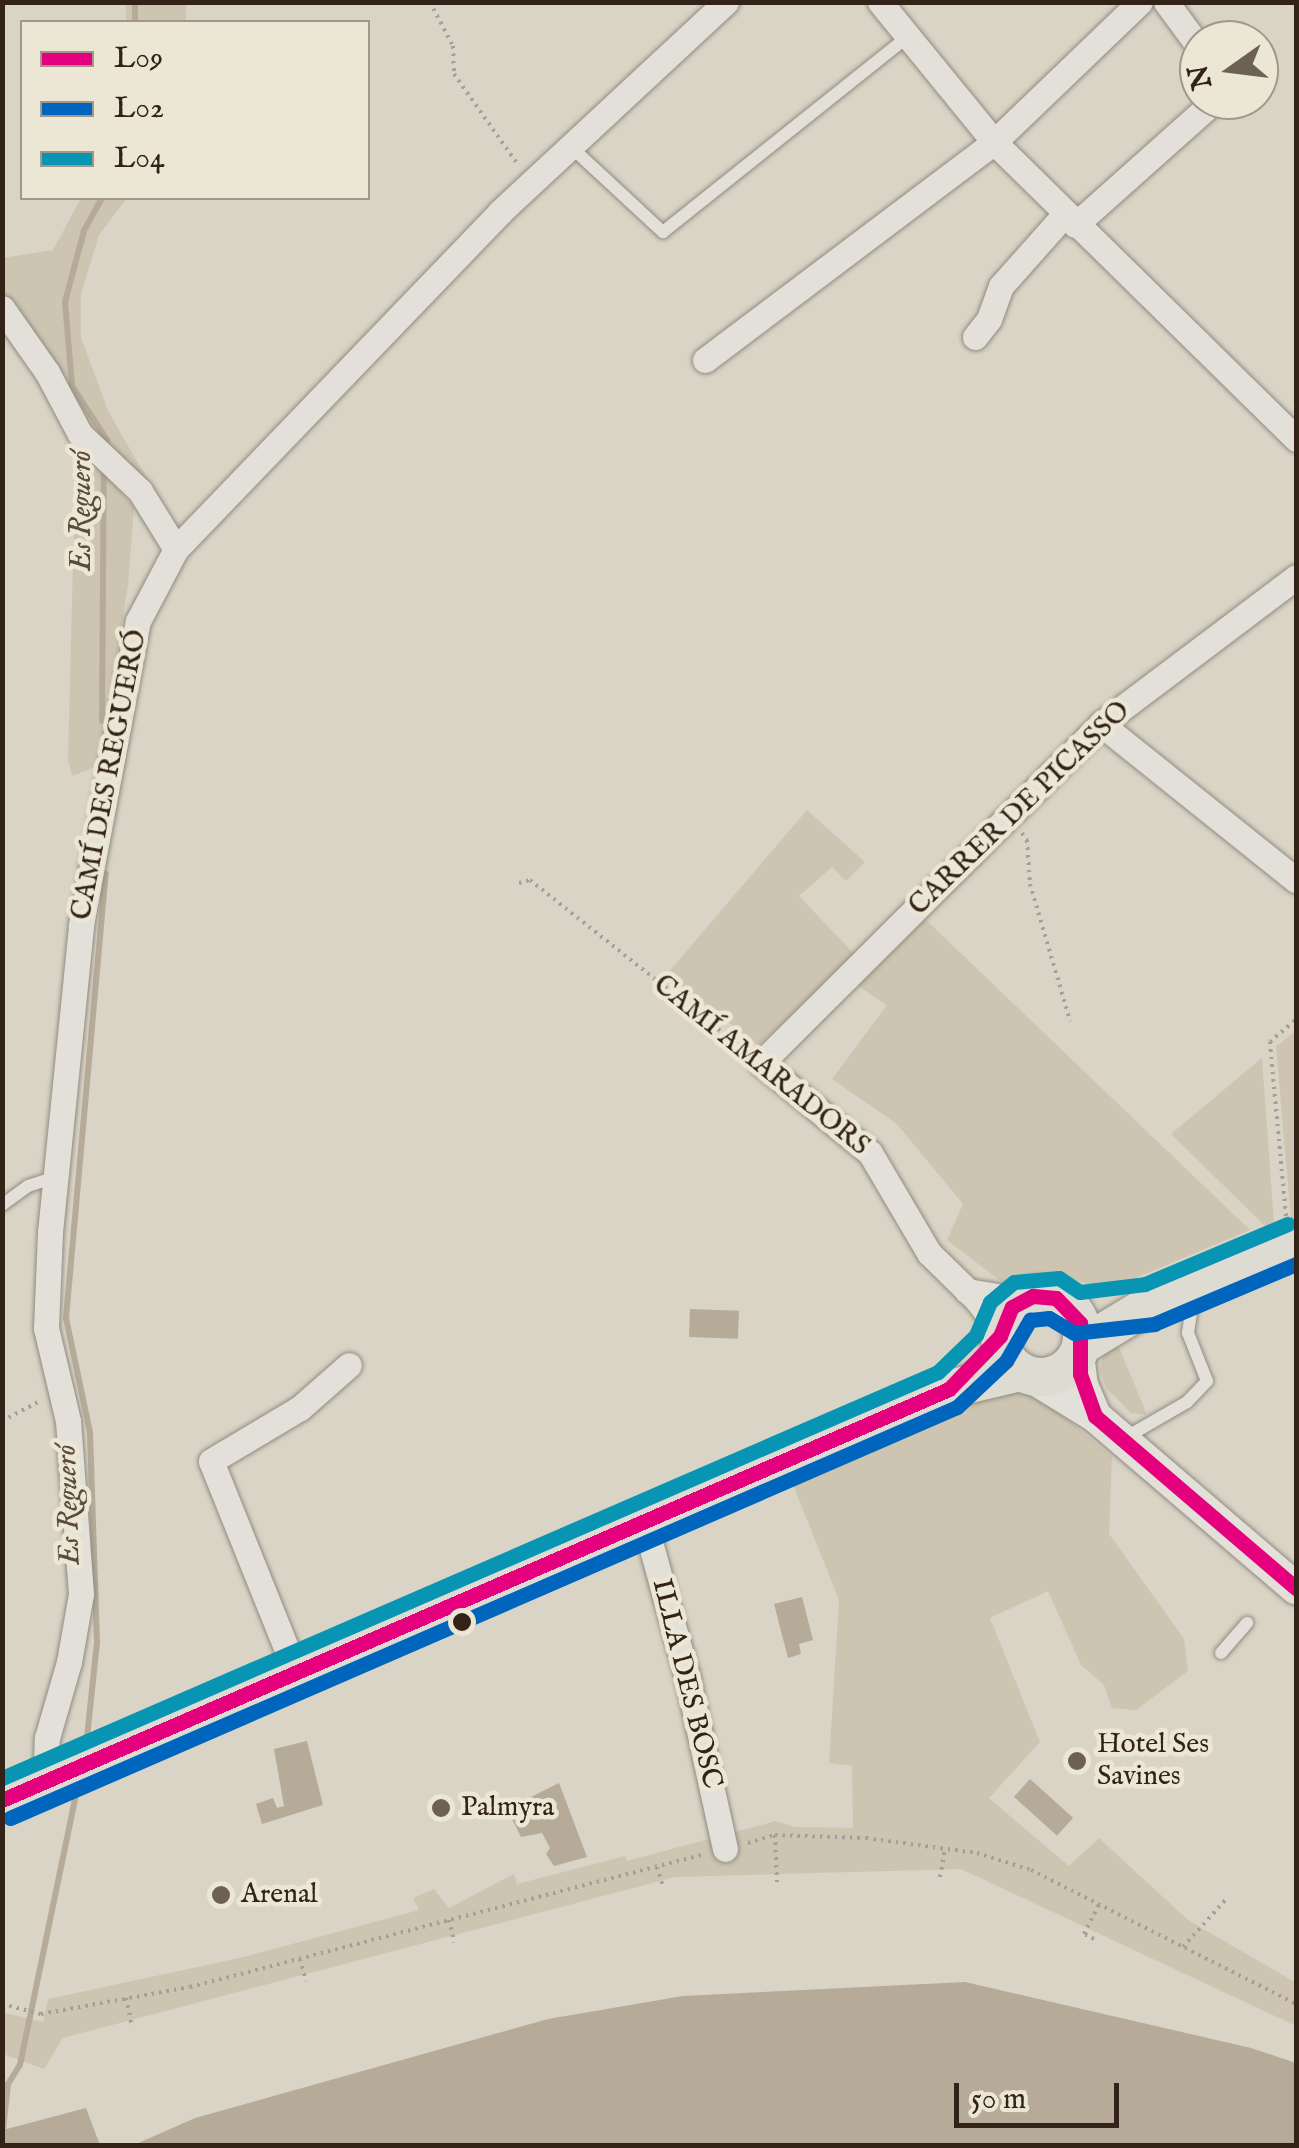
<!DOCTYPE html>
<meta charset="utf-8">
<style>
body{margin:0}
#map{position:relative;width:1299px;height:2148px;overflow:hidden;background:#d9d4c5;font-family:"IM FELL English",serif}
div>[style]{position:absolute}
[style*='--x']{left:calc(var(--x)*1px);top:calc(var(--y)*1px);width:calc(var(--w)*1px);rotate:calc(var(--a)*1deg)}
.green>*{inset:0;background:#cdc5b1;transform-origin:0 0}
.water>*{inset:0;background:#b5ab98;transform-origin:0 0}
.stream>*{height:6px;margin:-3px;padding:0 3px;transform-origin:3px;border-radius:3px;background:#b5ab98}
.path>*{height:4px;margin-top:-2px;transform-origin:0;background:repeating-linear-gradient(90deg,#a39f99 0 2.5px,transparent 0 7.5px)}
.roads{filter:drop-shadow(0 0 2px #908b81) drop-shadow(0 0 2px #908b81)}
.lane>*{height:12px;margin:-6px;padding:0 6px;transform-origin:6px;border-radius:6px;background:#e2e0d9}
.street>*{height:25px;margin:-12.5px;padding:0 12.5px;transform-origin:12.5px;border-radius:12.5px;background:#e2e0d9}
.secondary>*{height:32px;margin:-16px;padding:0 16px;transform-origin:16px;border-radius:16px;background:#e2e0d9}
.primary>*{height:38px;margin:-19px;padding:0 19px;transform-origin:19px;border-radius:19px;background:#dedbd2}
.primary>.ring{margin:-19px;padding:0;box-sizing:content-box;background:none;border:38px solid #dedbd2;border-radius:50%}
.bus-1>*{height:15px;margin:-7.5px;padding:0 7.5px;transform-origin:7.5px;border-radius:7.5px;background:#e5007d}
.bus-2>*{height:15px;margin:-7.5px;padding:0 7.5px;transform-origin:7.5px;border-radius:7.5px;background:#0065bd}
.bus-3>*{height:15px;margin:-7.5px;padding:0 7.5px;transform-origin:7.5px;border-radius:7.5px;background:#0895b3}
.dots>*{width:28px;height:28px;translate:-50% -50%;box-sizing:border-box;border:5px solid #ece6d4;border-radius:50%}
span{translate:-50% -50%;white-space:nowrap;text-align:center;line-height:1.15;-webkit-text-stroke:9px #ece6d4;paint-order:stroke}
.street-label{font-size:28px;color:#332218}
.poi-label{font-size:28px;color:#332218}
.left{translate:0 -50%;text-align:left}
.water-label{font-size:30px;color:#5b4c3e;font-style:italic}
.frame{position:absolute;inset:0;border:5px solid #332218;pointer-events:none}
.legend{position:absolute;left:20px;top:20px;width:350px;height:180px;box-sizing:border-box;background:#ece6d4;border:2px solid #a29889;margin:0;padding:12px 18px;list-style:none;font-size:30px;color:#332218}
.legend li{display:flex;align-items:center;gap:20px;height:50px}
.legend b{width:50px;border:2px solid #a29889}
.north{position:absolute;left:1179px;top:20px;width:100px;height:100px;box-sizing:border-box;background:#ece6d4;border:2px solid #a29889;border-radius:50%;rotate:256deg;font-size:28px;font-weight:700;line-height:40px;text-align:center;color:#332218}
.north::after{content:'';display:block;margin:auto;width:35px;height:45px;background:#6d6055;clip-path:polygon(50% 0,100% 100%,50% 72%,0 100%)}
.scale{position:absolute;left:954px;top:2083px;width:165px;height:45px;box-sizing:border-box;border:5px solid #332218;border-top:0;padding-left:12px;font-size:30px;line-height:35px;white-space:nowrap;color:#332218;-webkit-text-stroke:8px #ece6d4;paint-order:stroke}
</style>
<div id="map">
<div class="green">
<i style="left:126px;top:3px;width:60px;height:19px"></i>
<i style="clip-path:polygon(81px 198px,127px 198px,99px 235px,81px 294px,81px 338px,109px 413px,177px 530px,101px 447px,3px 297px,2px 258px,53px 250px)"></i>
<i style="clip-path:polygon(76px 441px,134px 507px,128px 586px,98px 766px,72px 776px,68px 759px)"></i>
<i style="clip-path:polygon(807px 810px,865px 862px,846px 881px,832px 867px,799px 896px,858px 958px,758px 1045px,667px 974px)"></i>
<i style="clip-path:polygon(925px 919px,1250px 1230px,1107px 1290px,1053px 1273px,1007px 1286px,947px 1240px,963px 1204px,897px 1124px,832px 1079px,887px 1005px,852px 982px)"></i>
<i style="clip-path:polygon(1296px 1030px,1296px 1217px,1291px 1219px,1276px 1047px)"></i>
<i style="clip-path:polygon(1262px 1058px,1274px 1223px,1265px 1226px,1171px 1134px)"></i>
<i style="clip-path:polygon(1114px 1335px,1147px 1415px,1131px 1413px,1107px 1389px,1100px 1371px,1103px 1354px)"></i>
<i style="clip-path:polygon(993px 1392px,1024px 1392px,1056px 1409px,1112px 1457px,1109px 1534px,1184px 1639px,1188px 1671px,1136px 1710px,1112px 1708px,1104px 1685px,1081px 1665px,1048px 1591px,990px 1618px,1040px 1742px,989px 1798px,1069px 1866px,1099px 1838px,1188px 1920px,1293px 1981px,1296px 1978px,1296px 2026px,961px 1869px,675px 1877px,63px 2038px,44px 2069px,3px 2054px,2px 2012px,43px 2022px,48px 1999px,244px 1957px,419px 1910px,413px 1898px,434px 1889px,449px 1908px,514px 1874px,517px 1884px,625px 1856px,627px 1861px,776px 1821px,795px 1827px,853px 1828px,852px 1766px,829px 1763px,839px 1600px,793px 1485px)"></i>
</div>
<div class="water">
<i style="left:690px;top:1309px;width:49px;height:28px;rotate:2deg"></i>
<i style="clip-path:polygon(802px 1597px,813px 1640px,799px 1644px,801px 1654px,788px 1658px,774px 1604px)"></i>
<i style="clip-path:polygon(307px 1741px,323px 1805px,262px 1824px,256px 1804px,273px 1798px,277px 1808px,284px 1806px,274px 1749px)"></i>
<i style="left:1030px;top:1779px;width:58px;height:24px;rotate:42deg"></i>
<i style="clip-path:polygon(559px 1783px,587px 1857px,554px 1866px,546px 1854px,550px 1848px,542px 1833px,521px 1837px,507px 1809px)"></i>
<i style="clip-path:polygon(965px 1982px,1251px 2048px,1296px 2063px,1296px 2145px,134px 2145px,195px 2118px,548px 2019px,683px 1996px)"></i>
<i style="clip-path:polygon(86px 2108px,100px 2145px,3px 2145px,3px 2130px)"></i>
</div>
<div class="stream">
<i style="--x:135;--y:2;--w:20;--a:90"></i>
<i style="--x:102;--y:198;--w:38;--a:119"></i>
<i style="--x:84;--y:231;--w:73;--a:105"></i>
<i style="--x:65;--y:302;--w:84;--a:85.2"></i>
<i style="--x:72;--y:386;--w:64;--a:57.1"></i>
<i style="--x:107;--y:440;--w:8;--a:97"></i>
<i style="--x:102;--y:721;--w:255;--a:-89.6"></i>
<i style="--x:86;--y:1747;--w:105;--a:-84"></i>
<i style="--x:97;--y:1643;--w:211;--a:-91.9"></i>
<i style="--x:90;--y:1432;--w:116;--a:-101.9"></i>
<i style="--x:66;--y:1318;--w:446;--a:-84.9"></i>
<i style="--x:3;--y:2130;--w:46;--a:-83.8"></i>
<i style="--x:8;--y:2084;--w:22;--a:-58"></i>
<i style="--x:20;--y:2065;--w:287;--a:-78.3"></i>
</div>
<div class="path">
<i style="--x:430;--y:2;--w:50;--a:62.4"></i>
<i style="--x:453;--y:46;--w:28;--a:88"></i>
<i style="--x:454;--y:74;--w:108;--a:54.8"></i>
<i style="--x:1022;--y:833;--w:9;--a:54"></i>
<i style="--x:1027;--y:840;--w:44;--a:86.1"></i>
<i style="--x:1030;--y:884;--w:143;--a:73.7"></i>
<i style="--x:519;--y:883;--w:11;--a:-15"></i>
<i style="--x:530;--y:880;--w:270;--a:38.4"></i>
<i style="--x:1286;--y:1216;--w:175;--a:-95.3"></i>
<i style="--x:1270;--y:1042;--w:35;--a:-41"></i>
<i style="--x:2;--y:1421;--w:41;--a:-27.8"></i>
<i style="--x:775;--y:1835;--w:47;--a:87.6"></i>
<i style="--x:748;--y:1843;--w:28;--a:-17"></i>
<i style="--x:775;--y:1835;--w:91;--a:1.9"></i>
<i style="--x:866;--y:1838;--w:112;--a:7.7"></i>
<i style="--x:977;--y:1853;--w:57;--a:17.5"></i>
<i style="--x:1031;--y:1870;--w:297;--a:26.8"></i>
<i style="--x:657;--y:1867;--w:21;--a:73"></i>
<i style="--x:940;--y:1877;--w:28;--a:-80"></i>
<i style="--x:449;--y:1920;--w:23;--a:77"></i>
<i style="--x:1094;--y:1939;--w:11;--a:-153"></i>
<i style="--x:1084;--y:1934;--w:33;--a:-63"></i>
<i style="--x:1183;--y:1947;--w:67;--a:-48"></i>
<i style="--x:300;--y:1959;--w:23;--a:75"></i>
<i style="--x:126;--y:1998;--w:30;--a:78"></i>
<i style="--x:2;--y:2004;--w:40;--a:14.4"></i>
<i style="--x:41;--y:2014;--w:151;--a:-10.3"></i>
<i style="--x:190;--y:1987;--w:532;--a:-14.48"></i>
</div>
<div class="roads">
<div class="lane">
<i style="--x:570;--y:146;--w:127;--a:42.8"></i>
<i style="--x:663;--y:232;--w:311;--a:-38.6"></i>
<i style="--x:2;--y:1205;--w:32;--a:-36"></i>
<i style="--x:28;--y:1186;--w:28;--a:-18"></i>
<i style="--x:1123;--y:1439;--w:74;--a:-30"></i>
<i style="--x:1187;--y:1402;--w:29;--a:-46"></i>
<i style="--x:1207;--y:1381;--w:52;--a:-111.6"></i>
<i style="--x:1188;--y:1333;--w:40;--a:-81.5"></i>
<i style="--x:1221;--y:1653;--w:40;--a:-49"></i>
</div>
<div class="street">
<i style="--x:880;--y:2;--w:181;--a:50.8"></i>
<i style="--x:994;--y:142;--w:424;--a:44.5"></i>
<i style="--x:1166;--y:2;--w:56;--a:53.7"></i>
<i style="--x:1075;--y:225;--w:183;--a:-41.7"></i>
<i style="--x:2;--y:308;--w:78;--a:54.9"></i>
<i style="--x:47;--y:372;--w:70;--a:62"></i>
<i style="--x:80;--y:434;--w:83;--a:43.5"></i>
<i style="--x:140;--y:491;--w:68;--a:58.2"></i>
<i style="--x:975;--y:337;--w:23;--a:-52"></i>
<i style="--x:989;--y:319;--w:35;--a:-70"></i>
<i style="--x:1001;--y:286;--w:95;--a:-48.4"></i>
<i style="--x:705;--y:360;--w:362;--a:-37"></i>
<i style="--x:994;--y:142;--w:202;--a:-43.8"></i>
<i style="--x:1101;--y:724;--w:250;--a:38.7"></i>
<i style="--x:967;--y:1291;--w:56;--a:9.3"></i>
<i style="--x:1001;--y:1332;--w:40;--a:-127"></i>
<i style="--x:977;--y:1300;--w:67;--a:-135.6"></i>
<i style="--x:929;--y:1253;--w:116;--a:-120.5"></i>
<i style="--x:870;--y:1153;--w:141;--a:-140.5"></i>
<i style="--x:761;--y:1063;--w:480;--a:-44.9"></i>
<i style="--x:1101;--y:724;--w:244;--a:-37"></i>
<i style="--x:644;--y:1520;--w:162;--a:74.6"></i>
<i style="--x:687;--y:1676;--w:177;--a:77.6"></i>
<i style="--x:295;--y:1670;--w:225;--a:-111.9"></i>
<i style="--x:211;--y:1461;--w:104;--a:-30.8"></i>
<i style="--x:300;--y:1408;--w:65;--a:-41.3"></i>
<i style="--x:52;--y:1776;--w:16;--a:-112"></i>
<i style="--x:46;--y:1761;--w:23;--a:-88"></i>
<i style="--x:47;--y:1738;--w:79;--a:-73.9"></i>
<i style="--x:69;--y:1662;--w:69;--a:-80"></i>
<i style="--x:81;--y:1594;--w:173;--a:-94.3"></i>
<i style="--x:68;--y:1421;--w:96;--a:-103.3"></i>
<i style="--x:46;--y:1328;--w:96;--a:-87.6"></i>
<i style="--x:50;--y:1232;--w:309;--a:-84.2"></i>
<i style="--x:81;--y:925;--w:309;--a:-79.4"></i>
<i style="--x:138;--y:621;--w:81;--a:-62.2"></i>
<i style="--x:176;--y:549;--w:467;--a:-46.1"></i>
<i style="--x:500;--y:212;--w:309;--a:-42.9"></i>
</div>
<div class="secondary">
<i style="--x:1078;--y:1354;--w:31;--a:83"></i>
<i style="--x:1082;--y:1385;--w:34;--a:67"></i>
<i style="--x:1030;--y:1376;--w:76;--a:31.6"></i>
<i style="--x:1095;--y:1416;--w:265;--a:40.6"></i>
</div>
<div class="primary">
<i class="ring" style="left:1000px;top:1295px;width:44px;height:44px"></i>
<i style="--x:1081;--y:1346;--w:81;--a:-31.3"></i>
<i style="--x:1150;--y:1304;--w:159;--a:-23"></i>
<i style="--x:2;--y:1800;--w:1032;--a:-23.46"></i>
<i style="--x:949;--y:1389;--w:74;--a:-13.3"></i>
</div>
</div>
<div class="bus-1">
<i style="--x:2;--y:1800;--w:1032;--a:-23.46"></i>
<i style="--x:949;--y:1389;--w:74;--a:-46.1"></i>
<i style="--x:1000;--y:1336;--w:31;--a:-68"></i>
<i style="--x:1012;--y:1307;--w:24;--a:-28"></i>
<i style="--x:1033;--y:1296;--w:23;--a:5"></i>
<i style="--x:1056;--y:1298;--w:35;--a:46"></i>
<i style="--x:1080;--y:1323;--w:51;--a:90"></i>
<i style="--x:1080;--y:1374;--w:45;--a:70.3"></i>
<i style="--x:1095;--y:1416;--w:265;--a:40.6"></i>
</div>
<div class="bus-2">
<i style="--x:10;--y:1818;--w:1032;--a:-23.46"></i>
<i style="--x:957;--y:1407;--w:67;--a:-43.2"></i>
<i style="--x:1006;--y:1361;--w:48;--a:-59.7"></i>
<i style="--x:1030;--y:1320;--w:19;--a:-6"></i>
<i style="--x:1049;--y:1318;--w:29;--a:31"></i>
<i style="--x:1074;--y:1333;--w:81;--a:-6.4"></i>
<i style="--x:1154;--y:1324;--w:154;--a:-22.9"></i>
</div>
<div class="bus-3">
<i style="--x:2;--y:1778;--w:1020;--a:-23.45"></i>
<i style="--x:938;--y:1372;--w:53;--a:-44.2"></i>
<i style="--x:976;--y:1335;--w:36;--a:-67"></i>
<i style="--x:990;--y:1302;--w:31;--a:-40"></i>
<i style="--x:1014;--y:1282;--w:45;--a:-5.1"></i>
<i style="--x:1059;--y:1278;--w:25;--a:34"></i>
<i style="--x:1080;--y:1292;--w:65;--a:-7"></i>
<i style="--x:1145;--y:1284;--w:155;--a:-22.8"></i>
</div>
<div class="dots">
<i style="left:462px;top:1622px;background:#332218"></i>
<i style="left:1077px;top:1761px;background:#6d6055"></i>
<i style="left:441px;top:1808px;background:#6d6055"></i>
<i style="left:221px;top:1895px;background:#6d6055"></i>
</div>
<div class="street-label">
<span style="left:110px;top:775px;rotate:-79deg">CAMÍ DES REGUERÓ</span>
<span style="left:1020px;top:809px;rotate:-44deg">CARRER DE PICASSO</span>
<span style="left:761px;top:1066px;rotate:39deg">CAMÍ AMARADORS</span>
<span style="left:686px;top:1684px;rotate:76deg">ILLA DES BOSC</span>
</div>
<div class="poi-label">
<span class="left" style="left:1097px;top:1761px">Hotel Ses<br>Savines</span>
<span class="left" style="left:461px;top:1808px">Palmyra</span>
<span class="left" style="left:241px;top:1895px">Arenal</span>
</div>
<div class="water-label">
<span style="left:82px;top:511px;rotate:-90deg">Es Regueró</span>
<span style="left:69px;top:1505px;rotate:-92deg">Es Regueró</span>
</div>
<div class="frame"></div>
<ul class="legend">
<li><b style="height:12px;background:#e5007d"></b>L09</li>
<li><b style="height:12px;background:#0065bd"></b>L02</li>
<li><b style="height:12px;background:#0895b3"></b>L04</li>
</ul>
<div class="north">N</div>
<div class="scale">50 m</div>
</div>
